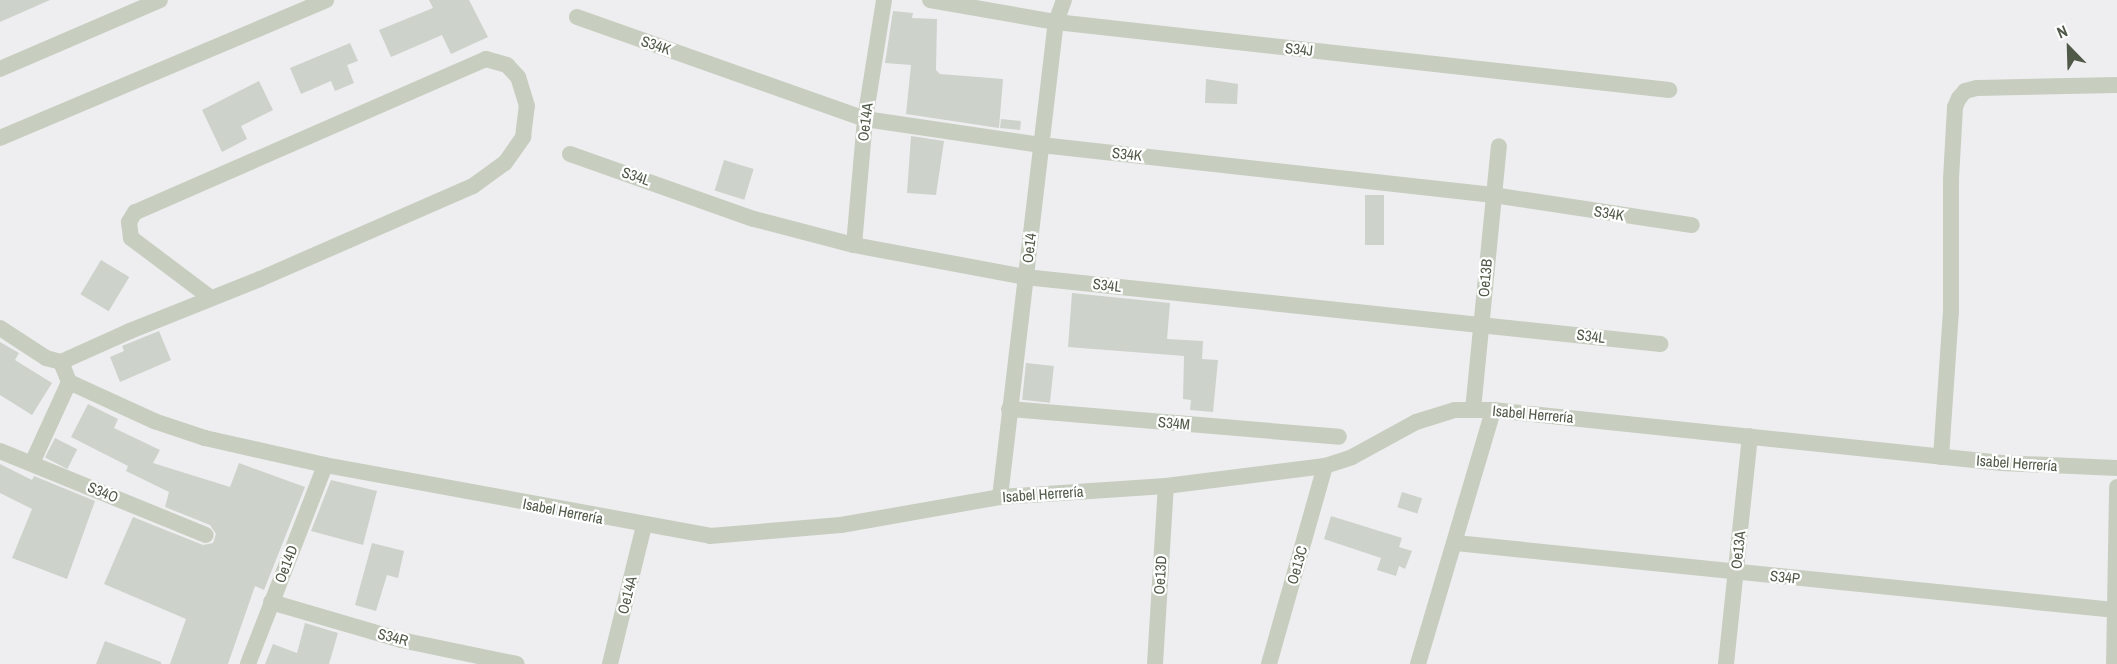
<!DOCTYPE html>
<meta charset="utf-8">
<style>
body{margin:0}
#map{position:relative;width:2117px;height:664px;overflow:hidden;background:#eeeef0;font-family:"Archivo Narrow",sans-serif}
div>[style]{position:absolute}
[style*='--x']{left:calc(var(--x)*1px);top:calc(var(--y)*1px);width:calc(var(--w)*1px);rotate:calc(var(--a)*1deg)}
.building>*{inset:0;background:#cdd2cb;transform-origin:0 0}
.minor>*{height:16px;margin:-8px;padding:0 8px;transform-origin:8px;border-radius:8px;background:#c7cec0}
span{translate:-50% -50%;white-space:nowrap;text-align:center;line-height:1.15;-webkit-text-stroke:4.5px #fff;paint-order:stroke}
.street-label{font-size:15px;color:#505948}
.north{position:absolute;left:2039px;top:18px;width:60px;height:60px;-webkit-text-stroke:4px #fff;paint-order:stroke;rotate:337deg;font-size:16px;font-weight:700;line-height:24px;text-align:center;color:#505948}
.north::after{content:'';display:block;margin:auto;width:21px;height:27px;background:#505948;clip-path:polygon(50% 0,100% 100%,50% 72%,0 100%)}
</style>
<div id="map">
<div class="building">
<i style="clip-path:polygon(0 0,50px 0,0 22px)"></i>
<i style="clip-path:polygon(429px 0,469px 0,488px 37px,451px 54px,442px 35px,391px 57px,379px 30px,433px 8px)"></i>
<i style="clip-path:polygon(893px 11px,913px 13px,912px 18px,937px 19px,936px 70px,940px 74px,1003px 79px,999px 128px,906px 114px,911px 65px,885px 63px)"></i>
<i style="clip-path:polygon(350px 43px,358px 61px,347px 65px,354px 83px,335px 91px,331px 81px,301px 94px,290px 68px)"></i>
<i style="clip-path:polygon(1206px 79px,1238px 84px,1237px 104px,1205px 103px)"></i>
<i style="clip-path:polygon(259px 81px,273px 110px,241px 126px,247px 139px,222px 152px,202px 110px)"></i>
<i style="left:1001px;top:119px;width:20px;height:9px;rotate:6deg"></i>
<i style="clip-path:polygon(911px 136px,944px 141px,936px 195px,907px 193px)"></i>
<i style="left:724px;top:160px;width:31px;height:32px;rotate:17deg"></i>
<i style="left:1365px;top:195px;width:19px;height:50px"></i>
<i style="left:101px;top:260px;width:33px;height:40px;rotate:31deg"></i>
<i style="clip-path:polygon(1072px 293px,1170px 303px,1167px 339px,1203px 341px,1202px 359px,1218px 360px,1213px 412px,1190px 410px,1191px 400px,1183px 399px,1184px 356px,1068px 347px)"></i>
<i style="clip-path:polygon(159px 331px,171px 360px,120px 382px,110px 357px,124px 351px,122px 346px)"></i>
<i style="clip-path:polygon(0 342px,19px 353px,15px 360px,52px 383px,32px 415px,0 395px)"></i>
<i style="left:1026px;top:363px;width:28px;height:37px;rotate:6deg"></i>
<i style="clip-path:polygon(88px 404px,118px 419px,114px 428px,160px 450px,153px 463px,230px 487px,239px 463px,305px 487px,264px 590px,255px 586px,228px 664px,170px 664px,186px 619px,104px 584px,133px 517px,203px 545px,213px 543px,216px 534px,210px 525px,165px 507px,169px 492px,126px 471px,128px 466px,71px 437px)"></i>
<i style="left:55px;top:438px;width:25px;height:22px;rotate:27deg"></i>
<i style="clip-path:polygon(0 464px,32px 480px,34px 476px,95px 501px,67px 579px,12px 558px,32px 509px,0 493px)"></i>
<i style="clip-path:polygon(331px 480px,377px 491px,363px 545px,311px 531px)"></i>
<i style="left:1402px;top:492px;width:21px;height:16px;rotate:17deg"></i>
<i style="clip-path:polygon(1331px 516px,1402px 538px,1399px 547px,1412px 551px,1405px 569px,1399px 566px,1396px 576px,1377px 570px,1381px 558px,1324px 539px)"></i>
<i style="clip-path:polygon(372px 543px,404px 551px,398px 578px,387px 575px,376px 611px,355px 605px)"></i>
<i style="clip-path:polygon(305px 623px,338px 633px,329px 664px,265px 664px,273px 644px,297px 653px)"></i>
<i style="clip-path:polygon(105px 641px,161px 662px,161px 664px,96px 664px)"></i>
</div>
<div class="minor">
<i style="--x:930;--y:0;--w:128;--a:9.9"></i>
<i style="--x:1056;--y:22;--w:617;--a:6.33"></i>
<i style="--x:577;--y:17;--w:306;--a:19.5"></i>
<i style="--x:865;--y:119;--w:178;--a:8.4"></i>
<i style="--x:1041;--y:145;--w:455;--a:6.3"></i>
<i style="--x:1493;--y:195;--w:201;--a:8.6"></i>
<i style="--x:0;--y:69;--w:174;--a:-23.3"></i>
<i style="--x:0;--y:138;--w:354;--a:-22.9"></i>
<i style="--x:570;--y:154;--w:195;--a:19.5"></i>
<i style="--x:754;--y:219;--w:103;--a:14.6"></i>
<i style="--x:854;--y:245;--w:174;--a:10.6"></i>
<i style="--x:1025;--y:277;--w:639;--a:6.02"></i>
<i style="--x:854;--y:245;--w:126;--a:-85"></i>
<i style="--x:865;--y:119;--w:121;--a:-80.9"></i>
<i style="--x:0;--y:328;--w:55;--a:33.1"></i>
<i style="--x:46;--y:358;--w:16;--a:15"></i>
<i style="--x:61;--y:362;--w:22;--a:68"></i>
<i style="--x:69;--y:382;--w:94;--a:24.6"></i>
<i style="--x:154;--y:421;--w:54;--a:18.4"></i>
<i style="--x:205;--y:438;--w:123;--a:12.7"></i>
<i style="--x:325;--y:465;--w:391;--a:10.4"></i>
<i style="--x:710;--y:536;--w:131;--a:-4.8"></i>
<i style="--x:841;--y:525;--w:161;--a:-10"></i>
<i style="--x:1000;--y:497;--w:166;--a:-3.8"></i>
<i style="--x:1166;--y:486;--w:160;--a:-7.2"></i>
<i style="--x:1325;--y:466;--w:28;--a:-18"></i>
<i style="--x:1352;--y:457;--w:73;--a:-28.7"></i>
<i style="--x:1416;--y:422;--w:41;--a:-17.1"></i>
<i style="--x:1455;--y:410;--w:38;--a:0"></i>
<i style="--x:1493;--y:410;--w:512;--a:5.94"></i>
<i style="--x:2002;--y:463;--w:115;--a:2.5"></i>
<i style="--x:61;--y:362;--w:76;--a:-24.2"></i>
<i style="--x:130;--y:331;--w:140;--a:-21.8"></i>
<i style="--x:260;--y:279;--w:232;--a:-23.6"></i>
<i style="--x:473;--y:186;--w:39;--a:-36"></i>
<i style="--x:505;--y:163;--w:32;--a:-55"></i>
<i style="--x:523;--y:137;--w:31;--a:-83"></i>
<i style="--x:527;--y:106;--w:30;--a:-107"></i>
<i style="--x:518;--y:77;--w:16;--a:-133"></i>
<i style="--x:507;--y:65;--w:22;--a:-164"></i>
<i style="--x:486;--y:59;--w:383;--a:156.4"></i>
<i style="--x:135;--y:212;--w:12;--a:121"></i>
<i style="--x:129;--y:222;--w:16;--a:83"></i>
<i style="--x:131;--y:238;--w:100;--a:36.9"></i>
<i style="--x:1009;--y:409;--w:331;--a:4.8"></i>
<i style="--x:1473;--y:410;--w:265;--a:-84.4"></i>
<i style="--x:0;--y:451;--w:222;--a:22.2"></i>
<i style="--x:1941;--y:457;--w:145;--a:-86.1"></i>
<i style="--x:1951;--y:312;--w:133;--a:-90"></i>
<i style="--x:1951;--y:179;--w:72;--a:-86.8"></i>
<i style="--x:1955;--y:107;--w:10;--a:-66"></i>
<i style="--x:1959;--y:98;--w:9;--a:-49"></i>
<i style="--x:1965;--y:91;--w:12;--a:-14"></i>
<i style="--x:1977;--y:88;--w:140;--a:-1.2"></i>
<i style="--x:32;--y:463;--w:89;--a:-65.4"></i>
<i style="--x:1000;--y:497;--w:478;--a:-83.3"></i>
<i style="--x:1056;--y:22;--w:23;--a:-70"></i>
<i style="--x:1456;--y:543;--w:661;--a:5.81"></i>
<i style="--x:271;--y:602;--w:135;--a:16.3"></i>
<i style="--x:401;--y:640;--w:118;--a:11.7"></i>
<i style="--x:248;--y:664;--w:213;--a:-68.8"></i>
<i style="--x:610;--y:664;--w:142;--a:-76.2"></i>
<i style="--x:1155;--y:664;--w:178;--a:-86.5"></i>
<i style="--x:1269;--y:664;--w:206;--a:-74.2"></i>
<i style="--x:1418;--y:664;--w:265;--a:-73.5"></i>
<i style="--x:1726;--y:664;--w:229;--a:-84"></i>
<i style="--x:2114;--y:664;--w:177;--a:-89"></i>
</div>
<div class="street-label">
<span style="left:656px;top:45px;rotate:19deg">S34K</span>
<span style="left:1299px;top:49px;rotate:6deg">S34J</span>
<span style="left:865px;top:122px;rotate:-83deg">Oe14A</span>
<span style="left:1127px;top:154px;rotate:6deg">S34K</span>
<span style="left:636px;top:176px;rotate:19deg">S34L</span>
<span style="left:1609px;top:213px;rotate:9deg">S34K</span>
<span style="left:1029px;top:248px;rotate:-83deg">Oe14</span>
<span style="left:1485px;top:278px;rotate:-85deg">Oe13B</span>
<span style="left:1107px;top:285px;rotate:6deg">S34L</span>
<span style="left:1591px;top:336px;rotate:7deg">S34L</span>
<span style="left:1533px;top:414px;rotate:5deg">Isabel Herrería</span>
<span style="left:1174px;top:423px;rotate:5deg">S34M</span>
<span style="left:2017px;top:463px;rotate:4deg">Isabel Herrería</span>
<span style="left:103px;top:492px;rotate:22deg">S34O</span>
<span style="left:1043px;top:494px;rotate:-4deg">Isabel Herrería</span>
<span style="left:563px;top:511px;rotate:11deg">Isabel Herrería</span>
<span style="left:1738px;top:550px;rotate:-84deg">Oe13A</span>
<span style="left:286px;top:564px;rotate:-69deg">Oe14D</span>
<span style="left:1297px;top:565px;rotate:-74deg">Oe13C</span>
<span style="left:1160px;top:575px;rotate:-87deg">Oe13D</span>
<span style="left:1785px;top:577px;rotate:6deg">S34P</span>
<span style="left:627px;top:595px;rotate:-76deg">Oe14A</span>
<span style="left:393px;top:637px;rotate:15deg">S34R</span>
</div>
<div class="north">N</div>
</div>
